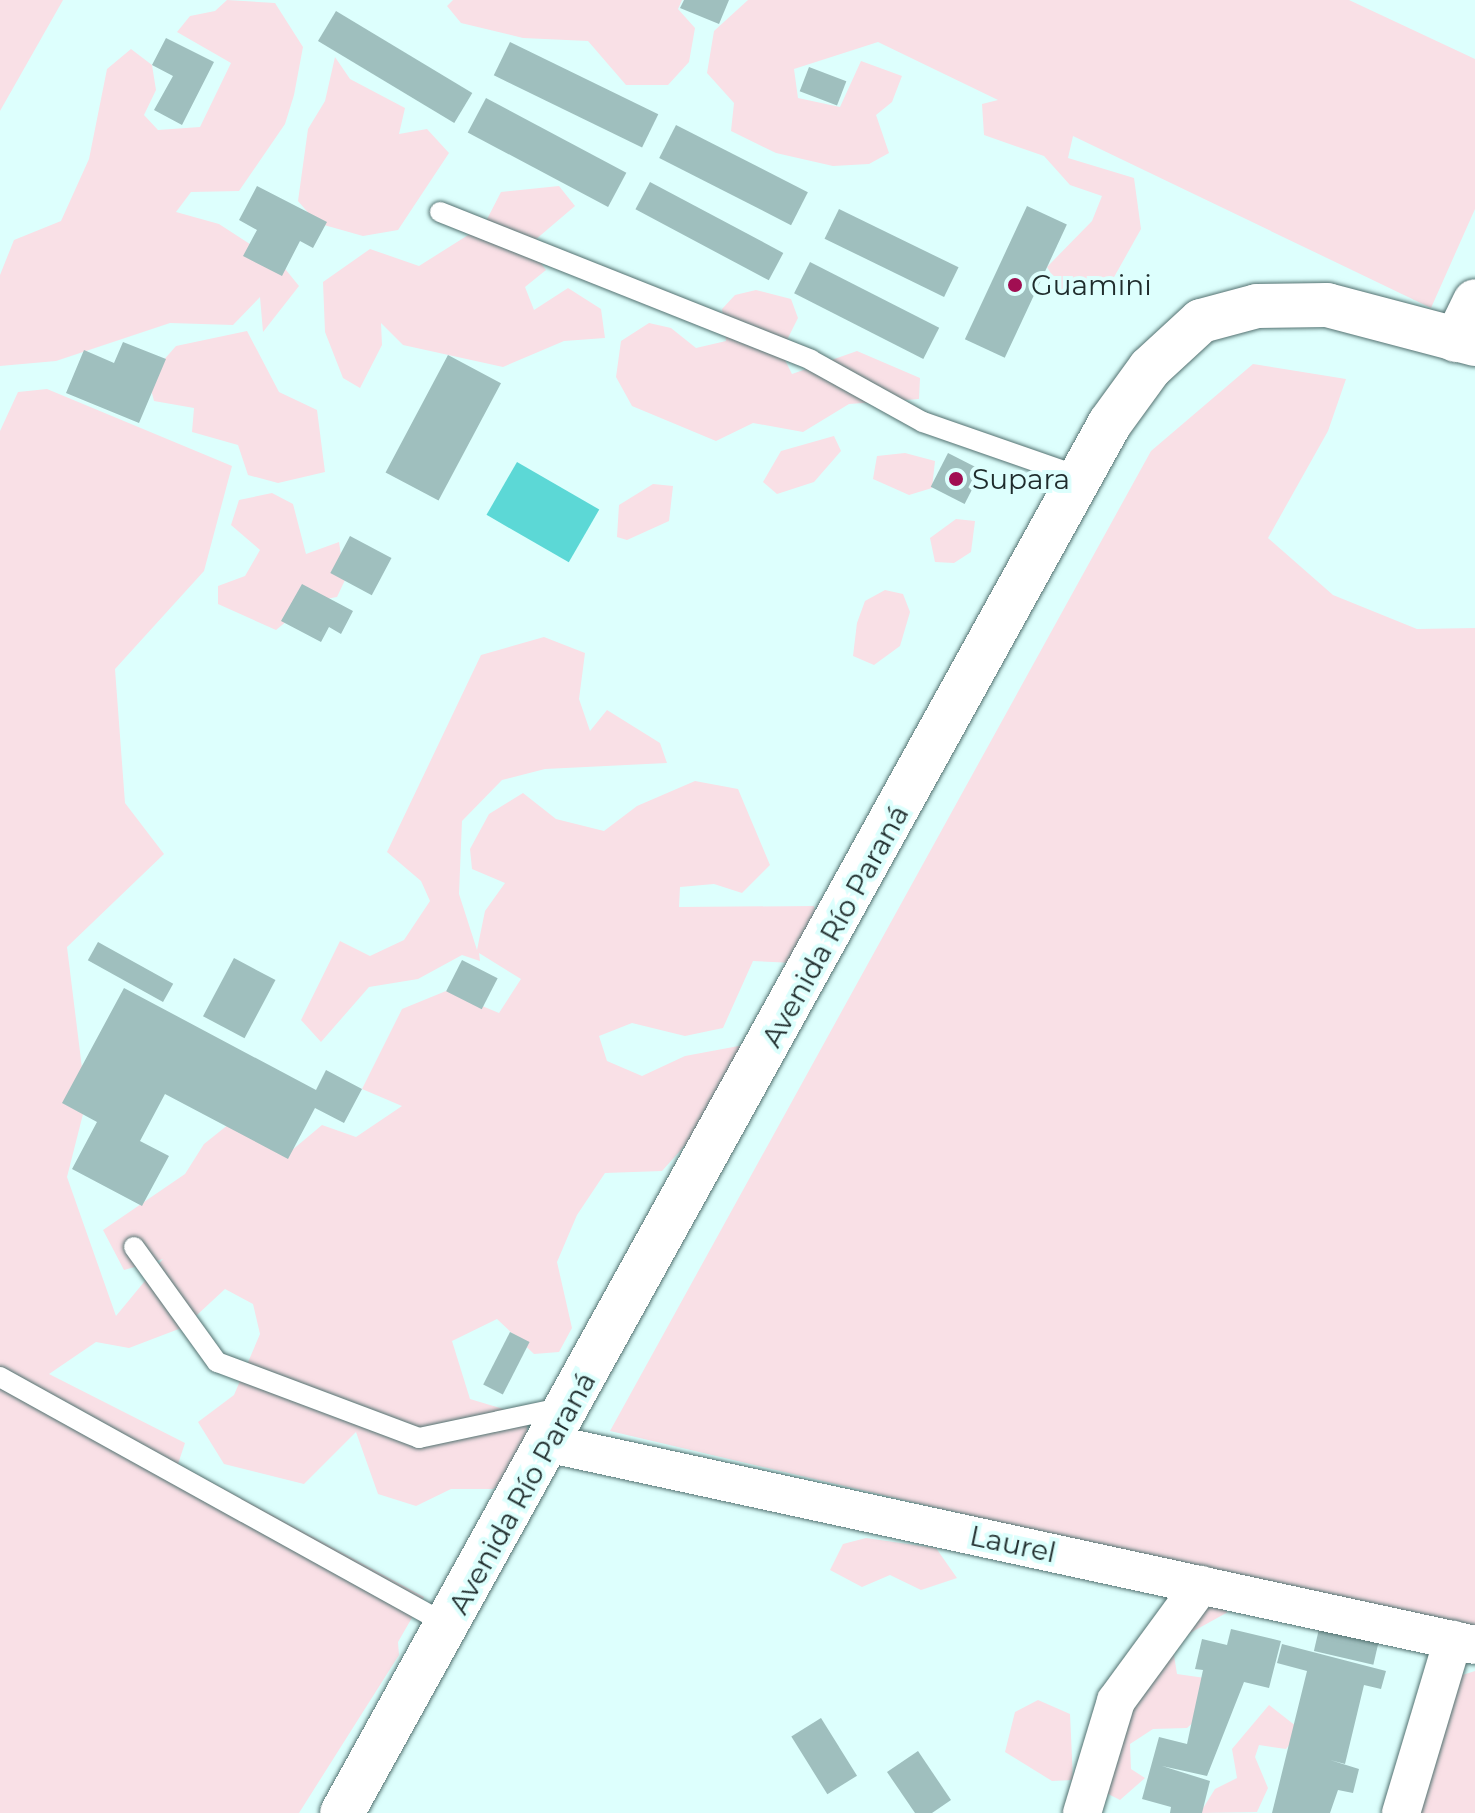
<!DOCTYPE html>
<meta charset="utf-8">
<style>
body{margin:0}
#map{position:relative;width:1475px;height:1813px;overflow:hidden;background:#ddfffd;font-family:Montserrat,sans-serif}
div>[style]{position:absolute}
[style*='--x']{left:calc(var(--x)*1px);top:calc(var(--y)*1px);width:calc(var(--w)*1px);rotate:calc(var(--a)*1deg)}
.green>*{inset:0;background:#f9e0e6}
.water>*{inset:0;background:#5cd8d6;transform-origin:0 0}
.building>*{inset:0;background:#9fbfbe;transform-origin:0 0}
.roads{filter:drop-shadow(0 0 2px #537170) drop-shadow(0 0 2px #537170)}
.service>*{height:20px;margin:-10px;padding:0 10px;transform-origin:10px;border-radius:10px;background:#fff}
.minor>*{height:38px;margin:-19px;padding:0 19px;transform-origin:19px;border-radius:19px;background:#fff}
.secondary>*{height:44px;margin:-22px;padding:0 22px;transform-origin:22px;border-radius:22px;background:#fff}
.dots>*{width:22px;height:22px;translate:-50% -50%;box-sizing:border-box;border:4px solid #ddfffd;border-radius:50%}
span{translate:-50% -50%;white-space:nowrap;text-align:center;line-height:1.15;-webkit-text-stroke:8px #ddfffd;paint-order:stroke}
.poi-label{font-size:28px;color:#1f2c2c}
.left{translate:0 -50%;text-align:left}
.street-label{font-size:28px;color:#1f2c2c}
</style>
<div id="map">
<div class="green">
<i style="clip-path:polygon(0 0,63px 0,0 111px)"></i>
<i style="clip-path:polygon(227px 0,275px 3px,303px 47px,294px 95px,285px 124px,239px 191px,191px 192px,176px 212px,219px 224px,282px 265px,299px 286px,263px 332px,260px 297px,233px 325px,170px 323px,56px 361px,0 366px,0 275px,14px 240px,61px 221px,89px 159px,107px 69px,131px 49px,152px 65px,156px 90px,144px 115px,158px 130px,200px 127px,231px 63px,177px 32px,190px 16px,215px 11px)"></i>
<i style="clip-path:polygon(453px 0,682px 0,678px 9px,695px 28px,689px 62px,668px 85px,626px 85px,588px 41px,523px 38px,461px 23px,447px 6px)"></i>
<i style="clip-path:polygon(748px 0,1349px 0,1475px 59px,1475px 209px,1431px 308px,1073px 136px,1068px 158px,1134px 178px,1141px 229px,1113px 279px,1066px 298px,1047px 267px,1092px 221px,1102px 196px,1070px 185px,1044px 156px,984px 135px,982px 104px,998px 100px,878px 42px,794px 69px,798px 98px,840px 107px,861px 61px,902px 76px,892px 102px,876px 115px,889px 153px,869px 164px,833px 166px,776px 153px,731px 131px,734px 103px,707px 73px,714px 31px)"></i>
<i style="clip-path:polygon(335px 57px,350px 79px,405px 108px,399px 134px,427px 129px,449px 153px,398px 230px,363px 236px,317px 223px,298px 201px,308px 129px,325px 101px)"></i>
<i style="clip-path:polygon(559px 186px,575px 206px,528px 246px,546px 270px,525px 287px,534px 310px,568px 288px,601px 309px,605px 338px,564px 341px,503px 367px,403px 345px,381px 323px,382px 345px,360px 388px,343px 378px,325px 332px,323px 282px,370px 249px,419px 266px,484px 225px,501px 192px)"></i>
<i style="clip-path:polygon(756px 290px,791px 299px,798px 318px,781px 352px,792px 374px,857px 351px,920px 378px,919px 399px,849px 404px,803px 432px,753px 423px,716px 441px,632px 406px,616px 377px,621px 341px,649px 323px,671px 328px,696px 348px,726px 341px,722px 309px,735px 295px)"></i>
<i style="clip-path:polygon(247px 331px,279px 392px,317px 410px,325px 472px,278px 483px,248px 475px,238px 445px,192px 432px,194px 408px,154px 401px,148px 378px,176px 346px)"></i>
<i style="clip-path:polygon(1253px 364px,1346px 379px,1328px 431px,1268px 538px,1333px 595px,1417px 629px,1475px 628px,1475px 1634px,610px 1431px,1151px 451px)"></i>
<i style="clip-path:polygon(47px 389px,232px 466px,204px 571px,115px 669px,125px 803px,164px 854px,67px 947px,82px 1068px,63px 1103px,83px 1114px,67px 1177px,116px 1316px,163px 1259px,124px 1270px,103px 1230px,185px 1174px,204px 1144px,234px 1120px,291px 1151px,322px 1125px,356px 1137px,402px 1106px,362px 1089px,402px 1009px,446px 991px,499px 1013px,521px 979px,479px 953px,480px 961px,462px 955px,418px 979px,369px 987px,321px 1042px,301px 1020px,340px 941px,370px 956px,404px 940px,430px 901px,421px 881px,387px 852px,481px 655px,544px 637px,585px 653px,579px 699px,590px 731px,607px 710px,660px 743px,667px 763px,545px 769px,502px 780px,462px 821px,459px 894px,477px 950px,485px 911px,505px 883px,472px 869px,470px 849px,489px 814px,523px 793px,556px 819px,604px 831px,637px 806px,695px 781px,738px 789px,770px 865px,742px 893px,714px 884px,680px 887px,679px 907px,814px 906px,824px 946px,814px 964px,753px 961px,723px 1028px,685px 1036px,632px 1023px,599px 1036px,607px 1061px,642px 1076px,685px 1056px,744px 1045px,715px 1112px,662px 1171px,605px 1173px,577px 1215px,557px 1262px,572px 1328px,559px 1352px,534px 1354px,497px 1319px,452px 1341px,470px 1399px,527px 1416px,527px 1465px,493px 1489px,451px 1489px,416px 1506px,378px 1494px,356px 1432px,304px 1484px,224px 1464px,198px 1422px,234px 1395px,260px 1334px,253px 1304px,225px 1289px,184px 1327px,129px 1348px,96px 1342px,49px 1374px,185px 1443px,178px 1464px,424px 1597px,398px 1642px,399px 1655px,299px 1813px,0 1813px,0 431px,18px 392px)"></i>
<i style="clip-path:polygon(834px 436px,841px 451px,814px 482px,777px 494px,763px 482px,781px 451px)"></i>
<i style="clip-path:polygon(905px 453px,935px 461px,932px 488px,909px 495px,873px 479px,877px 456px)"></i>
<i style="clip-path:polygon(653px 484px,673px 486px,669px 521px,627px 540px,617px 537px,619px 505px)"></i>
<i style="clip-path:polygon(272px 493px,293px 504px,306px 554px,339px 542px,345px 580px,337px 597px,310px 602px,276px 630px,218px 604px,218px 586px,245px 576px,260px 550px,231px 525px,239px 500px)"></i>
<i style="clip-path:polygon(956px 519px,975px 521px,971px 552px,954px 563px,935px 562px,930px 538px)"></i>
<i style="clip-path:polygon(885px 590px,903px 594px,910px 612px,900px 646px,874px 665px,853px 656px,857px 623px,865px 601px)"></i>
<i style="clip-path:polygon(866px 1538px,936px 1548px,957px 1578px,921px 1590px,890px 1575px,862px 1587px,830px 1570px,843px 1544px)"></i>
<i style="clip-path:polygon(1200px 1598px,1228px 1612px,1172px 1643px,1177px 1674px,1205px 1678px,1208px 1709px,1187px 1728px,1153px 1729px,1130px 1744px,1131px 1769px,1145px 1778px,1120px 1800px,1083px 1781px)"></i>
<i style="clip-path:polygon(1475px 1671px,1475px 1813px,1405px 1813px,1453px 1678px)"></i>
<i style="clip-path:polygon(1038px 1700px,1070px 1714px,1073px 1780px,1052px 1781px,1005px 1752px,1015px 1712px)"></i>
<i style="clip-path:polygon(1269px 1705px,1301px 1730px,1286px 1749px,1259px 1745px,1255px 1757px,1268px 1788px,1257px 1812px,1200px 1813px,1215px 1789px,1237px 1778px,1232px 1749px)"></i>
</div>
<div class="water">
<i style="left:517px;top:462px;width:95px;height:61px;rotate:30deg"></i>
</div>
<div class="building">
<i style="clip-path:polygon(684px 0,729px 0,719px 24px,680px 8px)"></i>
<i style="left:336px;top:11px;width:159px;height:35px;rotate:31deg"></i>
<i style="clip-path:polygon(166px 38px,214px 62px,182px 125px,154px 110px,173px 76px,152px 65px)"></i>
<i style="left:510px;top:42px;width:165px;height:37px;rotate:26deg"></i>
<i style="left:809px;top:67px;width:40px;height:26px;rotate:21deg"></i>
<i style="left:486px;top:98px;width:159px;height:39px;rotate:28deg"></i>
<i style="left:676px;top:125px;width:148px;height:37px;rotate:27deg"></i>
<i style="left:650px;top:182px;width:151px;height:31px;rotate:28deg"></i>
<i style="clip-path:polygon(257px 186px,327px 222px,313px 248px,300px 241px,282px 276px,243px 256px,257px 230px,239px 220px)"></i>
<i style="left:1027px;top:206px;width:44px;height:147px;rotate:25deg"></i>
<i style="left:839px;top:209px;width:133px;height:33px;rotate:26deg"></i>
<i style="left:810px;top:262px;width:145px;height:35px;rotate:27deg"></i>
<i style="clip-path:polygon(123px 342px,166px 359px,139px 423px,66px 393px,84px 350px,114px 363px)"></i>
<i style="left:448px;top:355px;width:60px;height:133px;rotate:28deg"></i>
<i style="left:948px;top:453px;width:38px;height:38px;rotate:27deg"></i>
<i style="left:350px;top:536px;width:47px;height:42px;rotate:28deg"></i>
<i style="clip-path:polygon(302px 584px,353px 611px,341px 634px,329px 627px,321px 642px,281px 621px)"></i>
<i style="left:98px;top:942px;width:86px;height:21px;rotate:29deg"></i>
<i style="left:234px;top:958px;width:47px;height:66px;rotate:28deg"></i>
<i style="left:462px;top:960px;width:40px;height:35px;rotate:27deg"></i>
<i style="clip-path:polygon(124px 988px,316px 1090px,326px 1070px,362px 1089px,344px 1123px,315px 1108px,288px 1159px,165px 1094px,140px 1141px,169px 1156px,142px 1206px,72px 1169px,97px 1122px,62px 1103px)"></i>
<i style="left:510px;top:1332px;width:22px;height:59px;rotate:27deg"></i>
<i style="left:1322px;top:1616px;width:61px;height:36px;rotate:13deg"></i>
<i style="clip-path:polygon(1231px 1629px,1281px 1641px,1269px 1688px,1244px 1682px,1207px 1776px,1162px 1766px,1210px 1781px,1202px 1813px,1170px 1813px,1171px 1807px,1142px 1799px,1159px 1737px,1187px 1744px,1203px 1670px,1195px 1669px,1202px 1639px,1227px 1645px)"></i>
<i style="clip-path:polygon(1282px 1644px,1386px 1671px,1381px 1689px,1364px 1685px,1345px 1764px,1330px 1760px,1359px 1769px,1353px 1793px,1338px 1790px,1330px 1813px,1272px 1813px,1307px 1671px,1277px 1663px)"></i>
<i style="left:821px;top:1718px;width:68px;height:35px;rotate:58deg"></i>
<i style="clip-path:polygon(918px 1751px,951px 1800px,932px 1813px,915px 1813px,887px 1772px)"></i>
</div>
<div class="roads">
<div class="service">
<i style="--x:440;--y:212;--w:399;--a:21.7"></i>
<i style="--x:811;--y:360;--w:128;--a:29"></i>
<i style="--x:923;--y:422;--w:167;--a:19.2"></i>
<i style="--x:134;--y:1247;--w:142;--a:54.2"></i>
<i style="--x:217;--y:1362;--w:216;--a:20.6"></i>
<i style="--x:419;--y:1438;--w:149;--a:-12"></i>
<i style="--x:0;--y:1377;--w:512;--a:28.97"></i>
</div>
<div class="minor">
<i style="--x:551;--y:1444;--w:946;--a:12.27"></i>
<i style="--x:1082;--y:1813;--w:117;--a:-73.1"></i>
<i style="--x:1116;--y:1701;--w:144;--a:-53.8"></i>
<i style="--x:1401;--y:1813;--w:181;--a:-73.3"></i>
</div>
<div class="secondary">
<i style="--x:1456;--y:340;--w:43;--a:-64"></i>
<i style="--x:342;--y:1813;--w:1588;--a:-61.08"></i>
<i style="--x:1110;--y:423;--w:68;--a:-54"></i>
<i style="--x:1150;--y:368;--w:69;--a:-42.7"></i>
<i style="--x:1201;--y:321;--w:58;--a:-15"></i>
<i style="--x:1257;--y:306;--w:70;--a:-0.8"></i>
<i style="--x:1327;--y:305;--w:153;--a:14.8"></i>
</div>
</div>
<div class="dots">
<i style="left:1015px;top:285px;background:#a10e52"></i>
<i style="left:956px;top:479px;background:#a10e52"></i>
</div>
<div class="poi-label">
<span class="left" style="left:1031px;top:285px">Guamini</span>
<span class="left" style="left:972px;top:479px">Supara</span>
</div>
<div class="street-label">
<span style="left:835px;top:926px;rotate:-61deg">Avenida Río Paraná</span>
<span style="left:522px;top:1493px;rotate:-61deg">Avenida Río Paraná</span>
<span style="left:1013px;top:1544px;rotate:12deg">Laurel</span>
</div>
</div>
